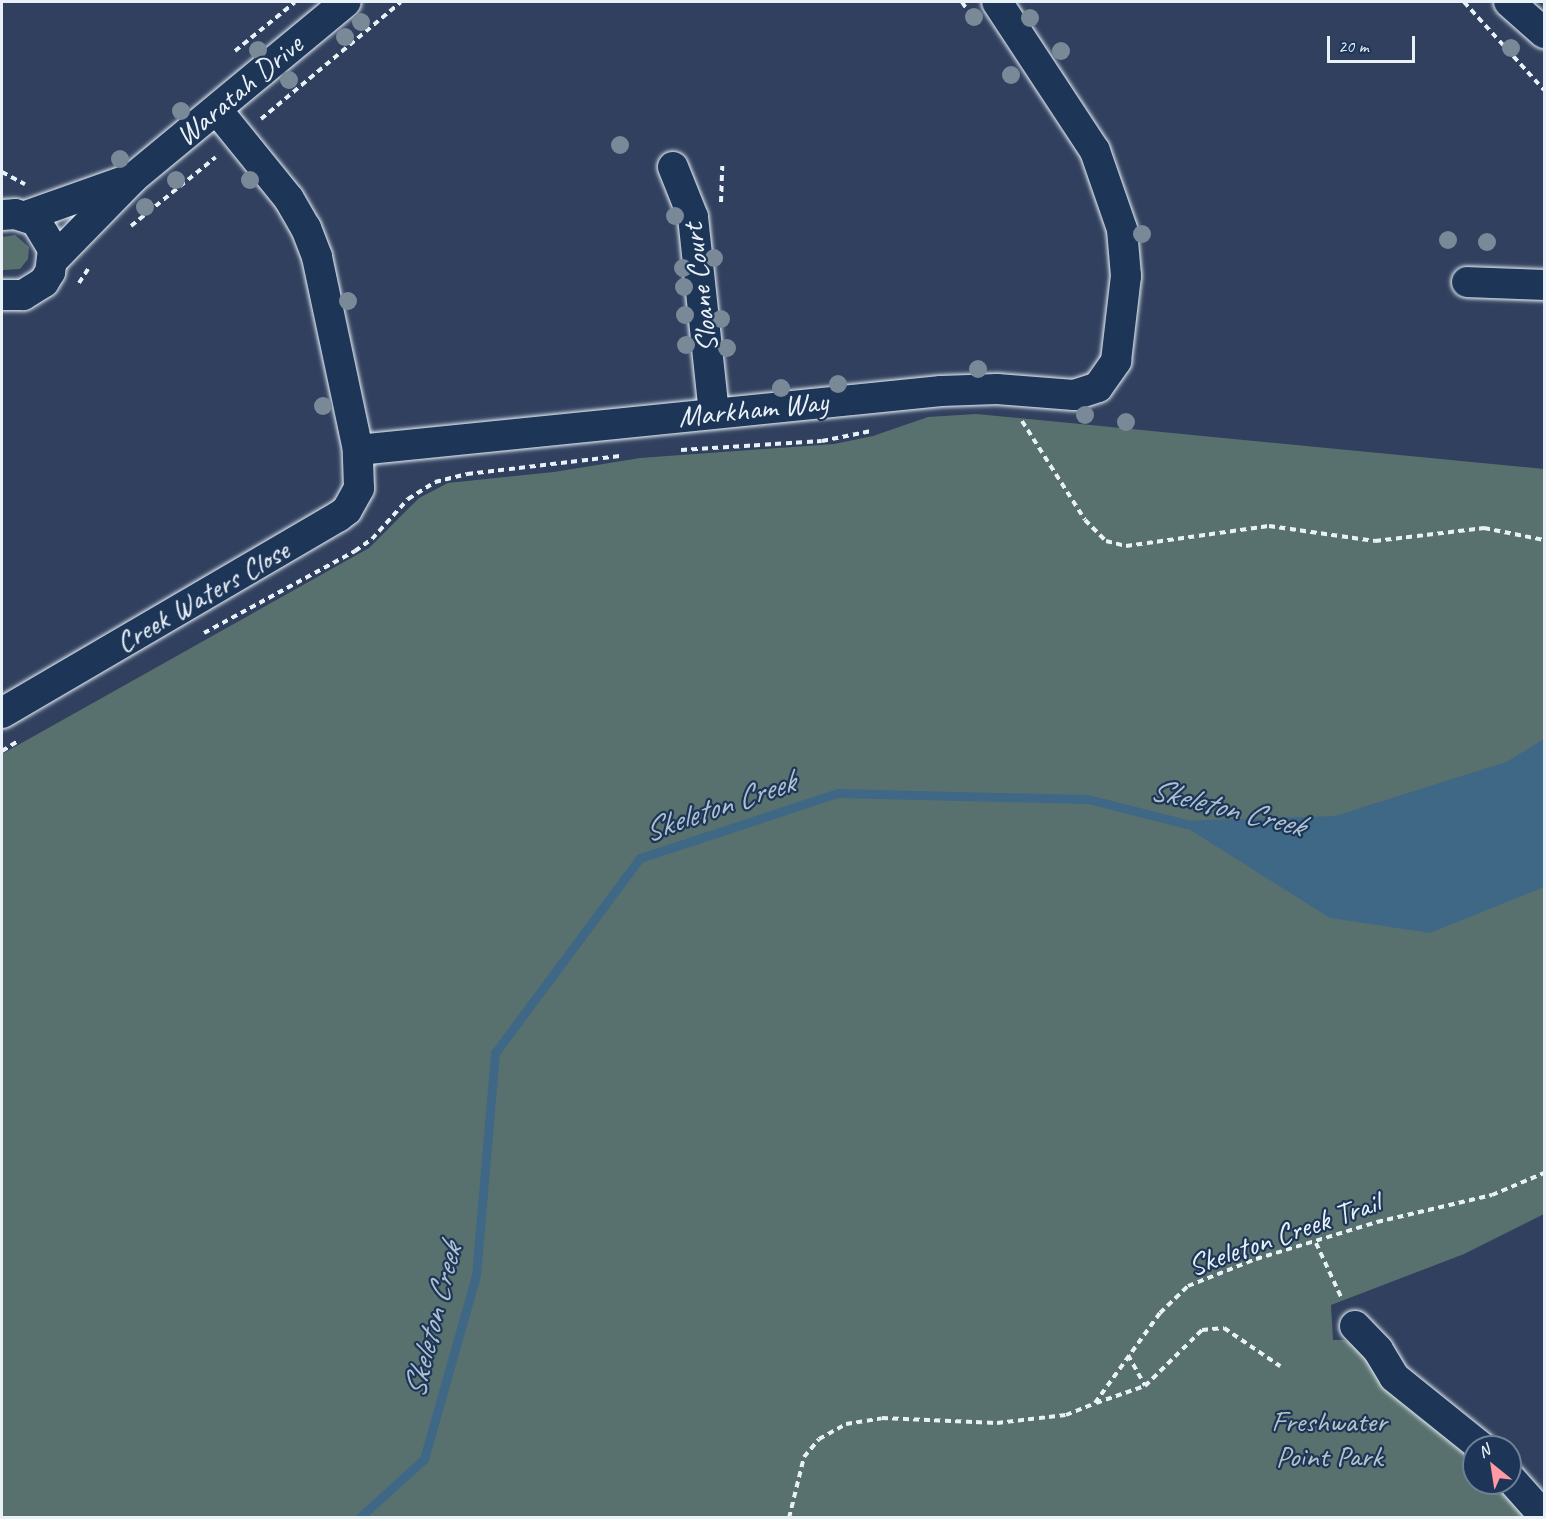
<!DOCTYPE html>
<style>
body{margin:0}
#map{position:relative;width:1546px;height:1519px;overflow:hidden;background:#31405e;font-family:Caveat,sans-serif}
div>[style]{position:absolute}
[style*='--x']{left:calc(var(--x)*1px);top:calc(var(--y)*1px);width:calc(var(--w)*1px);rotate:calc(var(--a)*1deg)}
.green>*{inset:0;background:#59716e}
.water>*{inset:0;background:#3f6886}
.stream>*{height:9px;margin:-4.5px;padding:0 4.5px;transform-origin:4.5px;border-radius:4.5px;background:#3f6886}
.path>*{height:4px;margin-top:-2px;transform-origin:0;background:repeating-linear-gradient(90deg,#e8f1f8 0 6px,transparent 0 10.5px)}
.roads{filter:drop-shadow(0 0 2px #e8f1f8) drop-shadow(0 0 2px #e8f1f8)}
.minor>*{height:30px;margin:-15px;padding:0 15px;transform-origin:15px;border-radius:15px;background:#1d3557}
.trees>*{width:18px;height:18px;margin:-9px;border-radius:50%;background:#7a8998}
span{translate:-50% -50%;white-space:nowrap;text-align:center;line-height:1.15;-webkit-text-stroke:4.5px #1d3557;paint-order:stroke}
.street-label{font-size:30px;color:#e8f1f8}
.park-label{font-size:30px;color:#b6c4c8}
.water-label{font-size:32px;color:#adc1d0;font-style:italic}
.frame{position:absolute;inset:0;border:3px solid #e8f1f8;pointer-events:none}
.north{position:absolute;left:1462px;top:1435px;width:60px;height:60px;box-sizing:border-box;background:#1d3557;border:2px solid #6e8097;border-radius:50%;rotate:330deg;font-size:16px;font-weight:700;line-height:24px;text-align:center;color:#e8f1f8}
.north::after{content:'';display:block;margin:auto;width:21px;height:27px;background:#ff9aa2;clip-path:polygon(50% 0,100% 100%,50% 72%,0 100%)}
.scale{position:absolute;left:1327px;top:36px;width:88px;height:27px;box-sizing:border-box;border:3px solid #e8f1f8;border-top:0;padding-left:8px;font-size:18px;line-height:21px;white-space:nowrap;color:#e8f1f8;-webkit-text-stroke:4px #1d3557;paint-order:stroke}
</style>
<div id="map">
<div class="green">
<i style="clip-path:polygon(15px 235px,29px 247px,28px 259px,20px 269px,3px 270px,2px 237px)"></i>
<i style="clip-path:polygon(976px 414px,1544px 469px,1544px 1214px,1464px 1254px,1331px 1305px,1333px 1340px,1344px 1340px,1359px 1348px,1474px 1459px,1474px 1483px,1498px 1483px,1530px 1517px,2px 1517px,2px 754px,369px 548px,419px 498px,448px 483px,554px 472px,640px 458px,834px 444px,873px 436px,928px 417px)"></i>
</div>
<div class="water">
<i style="clip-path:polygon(1544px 739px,1544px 887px,1430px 933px,1330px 918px,1176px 821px,1335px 816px,1506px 762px)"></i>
</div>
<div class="stream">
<i style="--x:359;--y:1518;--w:88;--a:-42.2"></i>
<i style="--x:424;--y:1459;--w:191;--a:-74.2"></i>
<i style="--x:476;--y:1275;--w:223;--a:-85.1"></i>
<i style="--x:495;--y:1053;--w:243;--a:-53.4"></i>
<i style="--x:640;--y:858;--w:208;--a:-18.2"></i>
<i style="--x:838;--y:793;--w:250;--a:1.4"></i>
<i style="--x:1088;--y:799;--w:102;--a:14.2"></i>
</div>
<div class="path">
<i style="--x:962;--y:2;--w:11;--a:56"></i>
<i style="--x:1464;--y:2;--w:119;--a:47.7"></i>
<i style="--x:235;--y:51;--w:77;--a:-39.2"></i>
<i style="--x:261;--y:119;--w:182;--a:-39.9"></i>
<i style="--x:2;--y:172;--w:26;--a:28"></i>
<i style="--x:721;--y:202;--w:36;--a:-88"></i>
<i style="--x:131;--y:226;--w:109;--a:-39.1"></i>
<i style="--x:79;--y:283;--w:17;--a:-57"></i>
<i style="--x:1022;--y:421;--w:117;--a:57.5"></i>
<i style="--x:1085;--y:520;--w:30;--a:45"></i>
<i style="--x:1106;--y:541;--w:21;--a:14"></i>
<i style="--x:1126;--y:546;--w:144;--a:-8"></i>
<i style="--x:1269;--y:526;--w:107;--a:8.1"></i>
<i style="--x:1375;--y:541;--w:110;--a:-6.8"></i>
<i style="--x:1484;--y:528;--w:61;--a:11.3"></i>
<i style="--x:681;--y:450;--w:141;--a:-3.7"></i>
<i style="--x:822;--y:441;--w:50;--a:-11.5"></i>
<i style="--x:204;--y:633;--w:172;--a:-28.5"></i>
<i style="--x:355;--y:551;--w:21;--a:-35"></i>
<i style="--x:372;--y:539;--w:54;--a:-48"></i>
<i style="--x:408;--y:499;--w:32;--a:-32"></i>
<i style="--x:435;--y:482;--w:33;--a:-14"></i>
<i style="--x:467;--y:474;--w:154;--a:-6.7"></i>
<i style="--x:2;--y:751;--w:19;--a:-32"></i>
<i style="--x:1316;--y:1243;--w:62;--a:65.1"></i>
<i style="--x:1128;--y:1355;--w:35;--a:61"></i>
<i style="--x:1096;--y:1403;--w:52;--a:-19.1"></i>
<i style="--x:1145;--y:1386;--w:80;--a:-44.5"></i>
<i style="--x:1202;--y:1330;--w:22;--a:-5"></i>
<i style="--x:1224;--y:1328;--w:68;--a:34.2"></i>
<i style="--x:789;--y:1518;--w:63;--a:-76.2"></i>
<i style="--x:804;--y:1457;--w:23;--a:-50"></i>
<i style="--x:819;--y:1439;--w:31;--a:-29"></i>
<i style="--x:846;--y:1424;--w:36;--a:-9"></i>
<i style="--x:882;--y:1418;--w:115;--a:2.5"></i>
<i style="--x:997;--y:1423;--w:69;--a:-6.6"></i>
<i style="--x:1066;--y:1415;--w:31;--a:-22"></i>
<i style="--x:1095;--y:1403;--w:111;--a:-54.2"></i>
<i style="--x:1160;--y:1313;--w:39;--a:-44"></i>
<i style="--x:1188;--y:1286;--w:73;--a:-21.7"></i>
<i style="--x:1256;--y:1259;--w:127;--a:-17"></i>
<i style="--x:1377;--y:1222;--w:118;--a:-13.2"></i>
<i style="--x:1492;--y:1195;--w:56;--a:-22.9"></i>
</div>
<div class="roads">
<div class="minor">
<i style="--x:1509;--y:2;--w:47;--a:41.5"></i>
<i style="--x:217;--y:110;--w:114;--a:51"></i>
<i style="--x:289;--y:199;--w:34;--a:60"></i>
<i style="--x:306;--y:228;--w:31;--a:69"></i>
<i style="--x:317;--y:257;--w:197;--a:78"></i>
<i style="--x:358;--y:450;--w:586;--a:-5.78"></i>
<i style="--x:941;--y:391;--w:56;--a:-2"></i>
<i style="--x:997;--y:389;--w:77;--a:4.5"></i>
<i style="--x:1074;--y:395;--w:25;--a:-18"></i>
<i style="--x:1098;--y:387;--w:32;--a:-55"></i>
<i style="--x:1116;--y:361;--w:86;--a:-83.3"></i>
<i style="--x:1126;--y:276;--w:47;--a:-94.9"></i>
<i style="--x:1122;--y:229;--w:83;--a:-109.1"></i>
<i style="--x:1095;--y:151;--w:178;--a:-123.3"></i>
<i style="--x:673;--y:167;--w:54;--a:68.2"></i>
<i style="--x:693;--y:217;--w:196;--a:83.9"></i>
<i style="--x:2;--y:215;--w:13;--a:-4"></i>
<i style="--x:15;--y:214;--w:22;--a:18"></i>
<i style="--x:36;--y:221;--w:33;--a:59"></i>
<i style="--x:53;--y:249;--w:23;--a:97"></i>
<i style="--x:50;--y:272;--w:12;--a:121"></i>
<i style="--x:44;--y:282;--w:25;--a:148"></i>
<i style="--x:23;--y:295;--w:21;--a:180"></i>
<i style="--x:26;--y:216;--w:110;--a:-19.6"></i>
<i style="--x:53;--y:260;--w:115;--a:-45.7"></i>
<i style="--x:133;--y:178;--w:276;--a:-39.6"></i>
<i style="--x:1467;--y:282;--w:77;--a:2.2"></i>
<i style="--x:2;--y:713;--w:389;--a:-30.3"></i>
<i style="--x:338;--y:517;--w:11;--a:-38"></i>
<i style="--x:347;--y:510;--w:25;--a:-61"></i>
<i style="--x:359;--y:488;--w:38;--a:-92"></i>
<i style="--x:1355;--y:1326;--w:33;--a:46"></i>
<i style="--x:1378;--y:1350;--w:31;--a:59"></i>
<i style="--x:1394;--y:1377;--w:112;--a:38.8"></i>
<i style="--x:1510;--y:1478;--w:51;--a:48.2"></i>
</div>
</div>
<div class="trees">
<i style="left:974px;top:17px"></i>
<i style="left:1030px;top:18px"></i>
<i style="left:361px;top:22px"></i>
<i style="left:345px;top:37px"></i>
<i style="left:1511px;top:48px"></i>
<i style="left:258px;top:50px"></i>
<i style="left:1061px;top:51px"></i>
<i style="left:1011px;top:75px"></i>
<i style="left:289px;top:80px"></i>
<i style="left:181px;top:111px"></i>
<i style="left:620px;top:145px"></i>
<i style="left:120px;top:159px"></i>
<i style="left:176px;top:180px"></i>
<i style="left:250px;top:180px"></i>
<i style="left:145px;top:207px"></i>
<i style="left:675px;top:216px"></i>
<i style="left:1142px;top:234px"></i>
<i style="left:1448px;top:240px"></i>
<i style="left:1487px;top:242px"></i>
<i style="left:714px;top:258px"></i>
<i style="left:683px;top:268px"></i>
<i style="left:684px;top:287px"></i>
<i style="left:348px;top:301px"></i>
<i style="left:685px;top:315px"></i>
<i style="left:721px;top:319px"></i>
<i style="left:686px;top:345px"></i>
<i style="left:727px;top:348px"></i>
<i style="left:978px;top:369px"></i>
<i style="left:838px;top:384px"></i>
<i style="left:781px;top:388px"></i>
<i style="left:323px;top:406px"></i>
<i style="left:1085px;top:415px"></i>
<i style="left:1126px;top:422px"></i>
</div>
<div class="street-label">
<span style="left:239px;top:90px;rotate:-40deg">Waratah Drive</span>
<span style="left:700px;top:288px;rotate:-97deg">Sloane Court</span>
<span style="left:753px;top:409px;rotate:-6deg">Markham Way</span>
<span style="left:202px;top:596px;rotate:-30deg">Creek Waters Close</span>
<span style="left:1284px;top:1234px;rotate:-19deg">Skeleton Creek Trail</span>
</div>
<div class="park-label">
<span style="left:1329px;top:1438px">Freshwater<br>Point Park</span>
</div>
<div class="water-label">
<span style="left:719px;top:807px;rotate:-19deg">Skeleton Creek</span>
<span style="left:1227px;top:808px;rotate:14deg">Skeleton Creek</span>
<span style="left:433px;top:1321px;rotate:-76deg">Skeleton Creek</span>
</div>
<div class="frame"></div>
<div class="north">N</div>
<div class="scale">20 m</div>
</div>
